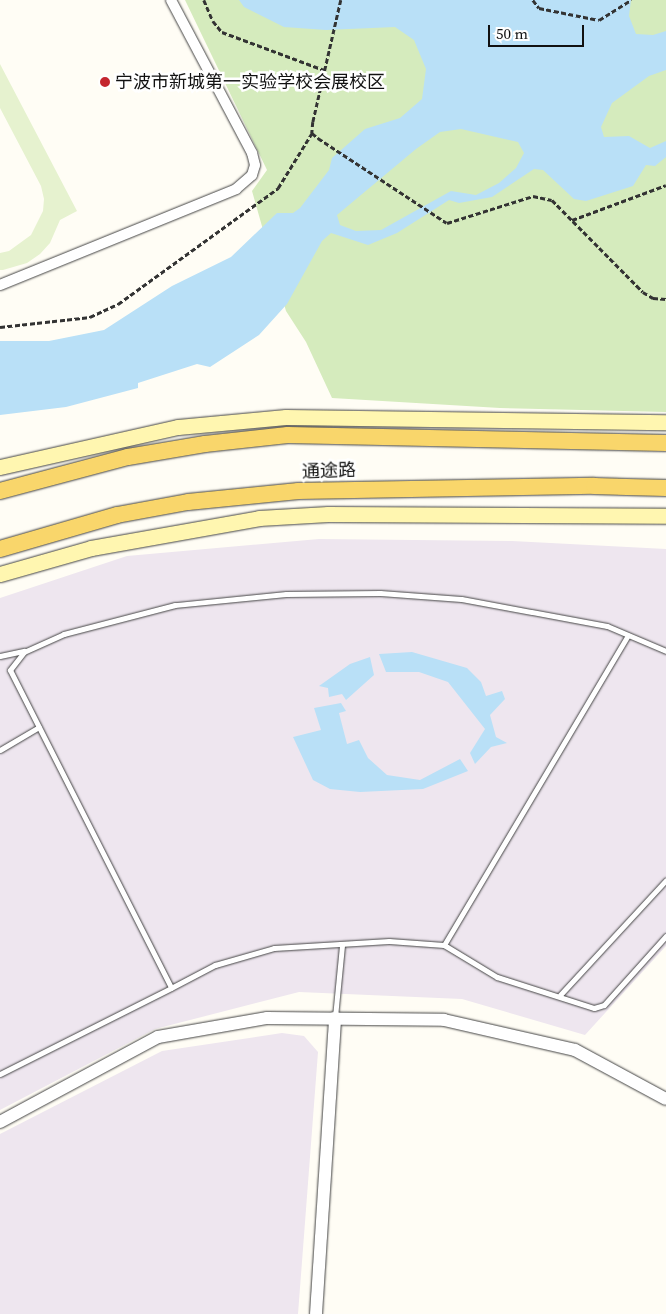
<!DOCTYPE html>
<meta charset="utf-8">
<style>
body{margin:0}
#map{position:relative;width:666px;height:1314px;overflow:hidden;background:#fffdf5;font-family:"Source Serif 4","Noto Sans SC",serif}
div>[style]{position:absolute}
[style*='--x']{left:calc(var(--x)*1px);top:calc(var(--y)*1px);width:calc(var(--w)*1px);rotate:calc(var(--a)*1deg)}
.industrial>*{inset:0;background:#eee6ef}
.green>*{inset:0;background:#d5ebbd}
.pitch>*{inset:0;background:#e6f2cf}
.water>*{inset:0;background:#b9e0f7}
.path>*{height:2.5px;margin-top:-1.25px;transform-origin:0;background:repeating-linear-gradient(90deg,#333 0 5px,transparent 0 7.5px)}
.roads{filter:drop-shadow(0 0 1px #444) drop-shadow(0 0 1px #444)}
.service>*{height:5px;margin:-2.5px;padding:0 2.5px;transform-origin:2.5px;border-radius:2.5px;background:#fff}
.minor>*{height:10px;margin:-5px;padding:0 5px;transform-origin:5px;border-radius:5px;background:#fff}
.tertiary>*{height:12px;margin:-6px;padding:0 6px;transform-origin:6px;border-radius:6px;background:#fff}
.secondary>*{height:15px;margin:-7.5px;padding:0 7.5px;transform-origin:7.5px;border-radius:7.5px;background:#fff6b0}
.primary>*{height:16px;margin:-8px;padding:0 8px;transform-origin:8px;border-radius:8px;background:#f9d66b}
.dots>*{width:14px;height:14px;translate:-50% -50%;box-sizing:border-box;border:2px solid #fff;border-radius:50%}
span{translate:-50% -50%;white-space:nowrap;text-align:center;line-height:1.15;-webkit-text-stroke:5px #fff;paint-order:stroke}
.poi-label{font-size:18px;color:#111}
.left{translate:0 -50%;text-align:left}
.street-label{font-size:18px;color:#111}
.scale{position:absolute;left:488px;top:25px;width:96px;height:22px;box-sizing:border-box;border:2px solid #111;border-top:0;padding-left:6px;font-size:15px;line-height:18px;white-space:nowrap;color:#111;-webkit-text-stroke:4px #fff;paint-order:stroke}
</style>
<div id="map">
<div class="industrial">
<i style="clip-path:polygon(319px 539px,512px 541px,666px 549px,666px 946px,585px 1035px,462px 999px,299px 992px,155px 1029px,0 1110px,0 598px,127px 556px)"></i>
<i style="clip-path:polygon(282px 1033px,304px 1036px,318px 1052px,298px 1314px,0 1314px,0 1134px,162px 1051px)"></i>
</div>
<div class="green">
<i style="clip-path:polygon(185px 0,666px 0,666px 412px,500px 408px,332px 398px,306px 342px,286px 311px,252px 191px,267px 170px)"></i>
</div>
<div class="pitch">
<i style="clip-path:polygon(0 64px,77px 211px,60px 220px,50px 243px,40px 254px,27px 263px,3px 270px,0 270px,0 253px,9px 251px,31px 235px,43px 211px,44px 199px,41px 186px,0 108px)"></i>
</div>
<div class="water">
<i style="clip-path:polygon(evenodd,239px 0,631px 0,629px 16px,636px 34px,653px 35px,666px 31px,666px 70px,649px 76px,612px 103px,601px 127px,604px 137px,629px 136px,650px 148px,666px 141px,666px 157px,655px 166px,646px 165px,633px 186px,586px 201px,574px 199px,543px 170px,534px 169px,492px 197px,459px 203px,449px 200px,397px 233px,368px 245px,331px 233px,322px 241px,287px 304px,259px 335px,210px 367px,197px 364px,138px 383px,138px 388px,66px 407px,0 415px,0 341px,49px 341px,104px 330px,172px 286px,231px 257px,277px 213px,293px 213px,300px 208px,329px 170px,332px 158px,365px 129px,400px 118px,422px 99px,426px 69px,414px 40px,395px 27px,326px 30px,284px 27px,244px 7px,239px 0,461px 129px,518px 142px,524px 153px,516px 168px,499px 183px,476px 195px,451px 191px,381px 230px,356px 231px,340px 225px,337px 215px,416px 149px,440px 132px,461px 129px)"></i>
<i style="clip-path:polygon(412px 652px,467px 668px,481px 682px,486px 696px,502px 691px,505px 699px,490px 715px,496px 737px,507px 743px,491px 747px,475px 764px,470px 753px,485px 729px,448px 682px,419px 672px,386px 672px,379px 654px)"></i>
<i style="clip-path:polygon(370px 657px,374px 675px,346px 700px,342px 694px,329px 697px,328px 688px,319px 686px,350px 664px)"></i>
<i style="clip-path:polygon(341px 703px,346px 711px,339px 713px,347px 744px,359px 740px,368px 758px,387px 775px,420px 780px,460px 759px,468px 771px,423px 789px,360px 792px,330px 789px,313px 780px,293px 737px,321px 730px,314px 708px)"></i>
</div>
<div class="path">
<i style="--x:204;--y:0;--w:23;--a:67"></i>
<i style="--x:213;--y:21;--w:14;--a:51"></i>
<i style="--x:222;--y:32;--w:109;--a:20.4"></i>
<i style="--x:341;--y:0;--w:125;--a:102.9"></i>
<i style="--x:313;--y:122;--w:11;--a:95"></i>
<i style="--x:312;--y:133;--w:8;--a:40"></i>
<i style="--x:318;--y:138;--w:154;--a:33.4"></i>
<i style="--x:447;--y:223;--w:90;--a:-17.4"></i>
<i style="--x:533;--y:196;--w:19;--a:12"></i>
<i style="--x:552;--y:200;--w:129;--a:45.3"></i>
<i style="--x:643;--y:292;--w:12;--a:31"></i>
<i style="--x:653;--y:298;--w:13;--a:4"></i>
<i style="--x:533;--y:0;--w:10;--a:53"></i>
<i style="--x:539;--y:8;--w:61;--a:11.3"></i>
<i style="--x:599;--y:20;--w:38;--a:-32"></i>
<i style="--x:572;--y:220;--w:100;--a:-20.4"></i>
<i style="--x:0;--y:327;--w:91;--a:-6.3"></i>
<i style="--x:90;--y:317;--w:31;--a:-25"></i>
<i style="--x:118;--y:304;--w:198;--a:-35.9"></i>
<i style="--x:278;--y:188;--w:65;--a:-58.3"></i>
</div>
<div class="roads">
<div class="service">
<i style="--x:666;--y:651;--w:64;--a:-157"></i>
<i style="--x:607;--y:626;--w:148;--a:-169.5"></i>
<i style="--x:461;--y:599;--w:81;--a:-175.8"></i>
<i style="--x:380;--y:593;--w:94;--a:179.4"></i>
<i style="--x:286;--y:594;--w:112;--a:174.3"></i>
<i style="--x:175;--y:605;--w:115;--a:165.4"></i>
<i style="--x:64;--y:634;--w:44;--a:155.8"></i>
<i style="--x:24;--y:652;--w:23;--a:128"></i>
<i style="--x:10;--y:670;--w:356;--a:63.1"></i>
<i style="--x:171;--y:988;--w:50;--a:-27.6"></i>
<i style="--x:215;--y:965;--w:61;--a:-16.1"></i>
<i style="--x:274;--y:948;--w:115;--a:-3.5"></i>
<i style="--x:389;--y:941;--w:55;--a:4.2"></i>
<i style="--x:444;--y:945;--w:62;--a:31.1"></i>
<i style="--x:497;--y:977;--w:102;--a:17.7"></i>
<i style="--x:594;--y:1008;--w:10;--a:-17"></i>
<i style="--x:604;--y:1005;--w:93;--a:-48.1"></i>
<i style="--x:0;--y:656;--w:25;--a:-12"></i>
<i style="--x:0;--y:750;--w:45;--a:-30.5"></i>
<i style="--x:444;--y:945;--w:360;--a:-59.3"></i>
<i style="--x:560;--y:995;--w:156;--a:-47.3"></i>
<i style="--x:335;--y:1017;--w:72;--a:-84.4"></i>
<i style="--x:0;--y:1074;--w:191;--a:-26.7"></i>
</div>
<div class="minor">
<i style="--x:0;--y:285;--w:255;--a:-22.1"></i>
<i style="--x:236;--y:189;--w:21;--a:-41"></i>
<i style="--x:252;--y:175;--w:10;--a:-73"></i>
<i style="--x:255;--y:165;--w:12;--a:-104"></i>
<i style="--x:252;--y:153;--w:173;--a:-117.9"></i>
</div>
<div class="tertiary">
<i style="--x:0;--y:1122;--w:179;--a:-28.3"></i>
<i style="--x:158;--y:1037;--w:111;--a:-9.9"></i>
<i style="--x:267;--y:1018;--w:177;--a:0.6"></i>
<i style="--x:444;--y:1020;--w:134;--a:12.9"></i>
<i style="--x:575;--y:1050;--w:103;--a:28.3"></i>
<i style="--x:316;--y:1314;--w:297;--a:-86.3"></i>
</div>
<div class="secondary">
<i style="--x:0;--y:467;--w:182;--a:-12.7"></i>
<i style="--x:178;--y:427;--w:108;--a:-5.3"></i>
<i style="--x:286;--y:417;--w:380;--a:0.8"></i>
<i style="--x:0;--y:574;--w:95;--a:-15.9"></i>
<i style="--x:91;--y:548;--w:171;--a:-10.1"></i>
<i style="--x:259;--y:518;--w:69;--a:-3.3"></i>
<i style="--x:328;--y:514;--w:338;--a:0.3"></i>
</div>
<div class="primary">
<i style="--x:0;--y:491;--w:132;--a:-14.9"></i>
<i style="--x:128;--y:457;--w:78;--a:-9.6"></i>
<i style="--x:205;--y:444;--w:83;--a:-6.2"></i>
<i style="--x:288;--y:435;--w:378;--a:1.2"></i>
<i style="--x:0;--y:549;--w:122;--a:-16.2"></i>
<i style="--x:117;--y:515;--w:72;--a:-10.4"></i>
<i style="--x:188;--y:502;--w:111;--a:-5.7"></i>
<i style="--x:298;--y:491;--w:296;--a:-1"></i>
<i style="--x:594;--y:486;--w:72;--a:1.6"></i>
</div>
</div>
<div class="dots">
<i style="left:105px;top:82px;background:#c4262e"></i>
</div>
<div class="poi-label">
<span class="left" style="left:115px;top:82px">宁波市新城第一实验学校会展校区</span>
</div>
<div class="street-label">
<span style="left:329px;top:471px;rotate:-2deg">通途路</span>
</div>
<div class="scale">50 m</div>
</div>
